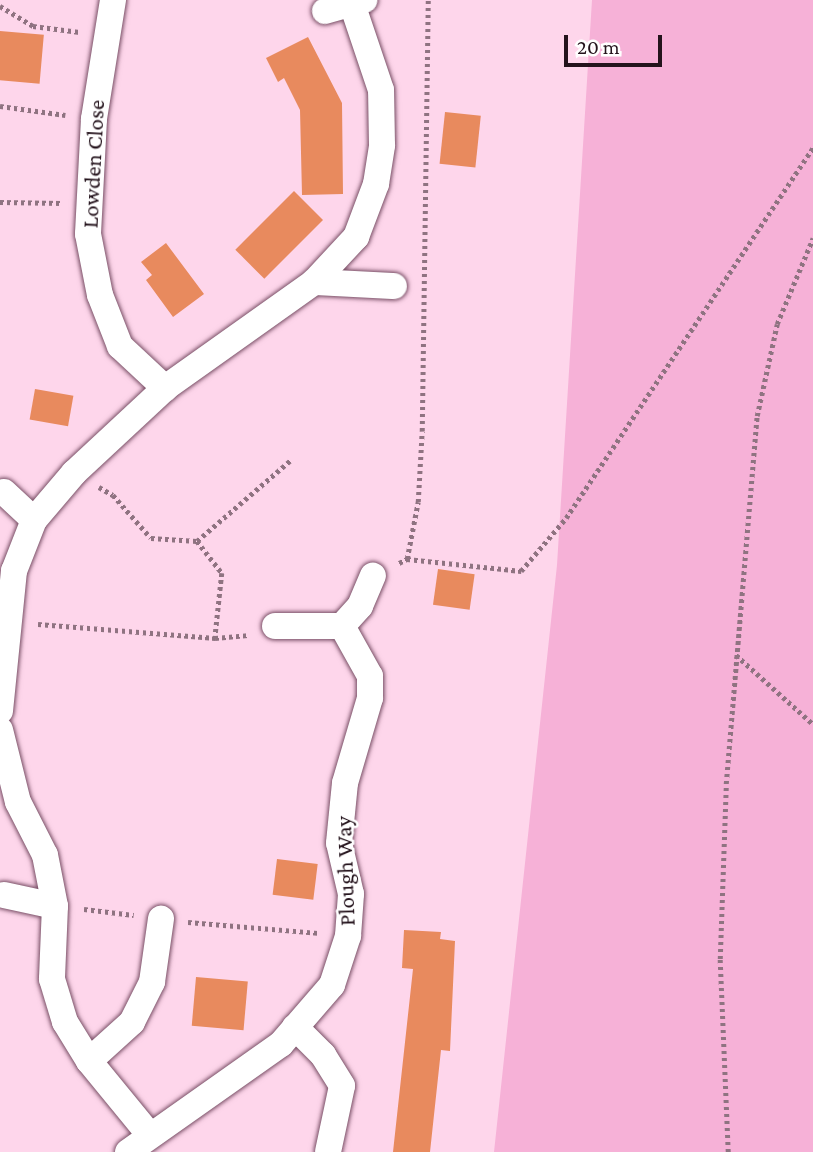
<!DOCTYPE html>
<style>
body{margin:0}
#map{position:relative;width:813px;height:1152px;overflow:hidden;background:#fed6eb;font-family:"Crimson Pro",serif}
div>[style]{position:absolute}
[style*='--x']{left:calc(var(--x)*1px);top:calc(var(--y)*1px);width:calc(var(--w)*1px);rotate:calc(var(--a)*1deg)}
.green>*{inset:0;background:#f6b1d7}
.building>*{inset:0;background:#e88a5e;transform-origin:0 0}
.path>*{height:4.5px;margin-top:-2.25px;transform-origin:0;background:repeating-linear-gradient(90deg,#8f7381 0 3.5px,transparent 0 7px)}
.roads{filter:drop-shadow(0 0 2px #794f66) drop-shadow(0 0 2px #794f66)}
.street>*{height:26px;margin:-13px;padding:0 13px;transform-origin:13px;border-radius:13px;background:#fff}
span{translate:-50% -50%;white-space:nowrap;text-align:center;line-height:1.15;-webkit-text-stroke:5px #fff;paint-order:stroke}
.street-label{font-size:23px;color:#24131c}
.scale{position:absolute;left:564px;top:35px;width:98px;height:32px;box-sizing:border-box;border:4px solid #24131c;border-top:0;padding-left:9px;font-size:21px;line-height:24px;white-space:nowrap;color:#24131c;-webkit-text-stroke:5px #fff;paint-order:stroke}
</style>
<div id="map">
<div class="green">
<i style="clip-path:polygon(592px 0,813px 0,813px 1152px,494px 1152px,557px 565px)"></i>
</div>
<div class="building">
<i style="left:0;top:31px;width:44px;height:49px;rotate:5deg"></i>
<i style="clip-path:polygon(308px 37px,342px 103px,343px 194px,302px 195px,300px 110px,284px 78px,278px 82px,266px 58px)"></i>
<i style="left:445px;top:112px;width:36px;height:52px;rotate:6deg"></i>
<i style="left:294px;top:191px;width:41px;height:83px;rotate:45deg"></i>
<i style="clip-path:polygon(166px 243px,204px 294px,173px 317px,146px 280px,152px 275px,141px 262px)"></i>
<i style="left:35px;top:389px;width:39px;height:31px;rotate:10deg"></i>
<i style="left:438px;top:569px;width:37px;height:36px;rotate:8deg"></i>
<i style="left:277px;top:859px;width:41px;height:36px;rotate:7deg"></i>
<i style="clip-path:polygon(404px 930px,441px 932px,440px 939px,455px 941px,450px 1051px,441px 1050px,430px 1152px,393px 1152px,413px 969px,402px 968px)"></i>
<i style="left:196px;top:977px;width:52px;height:49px;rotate:5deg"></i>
</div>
<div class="path">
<i style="--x:0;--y:6;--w:39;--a:31"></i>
<i style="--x:33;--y:26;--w:47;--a:7.3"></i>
<i style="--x:0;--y:106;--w:66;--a:7.9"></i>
<i style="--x:0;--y:202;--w:62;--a:0.9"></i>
<i style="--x:99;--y:487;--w:16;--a:30"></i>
<i style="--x:113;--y:495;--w:57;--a:48.5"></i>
<i style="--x:151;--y:538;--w:46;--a:3.7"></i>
<i style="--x:197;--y:541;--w:41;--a:52"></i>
<i style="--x:222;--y:573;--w:65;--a:96.1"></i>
<i style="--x:197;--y:541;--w:124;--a:-40.8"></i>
<i style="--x:407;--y:559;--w:115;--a:6"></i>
<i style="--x:521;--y:571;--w:70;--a:-49.7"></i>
<i style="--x:566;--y:518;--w:446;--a:-56.3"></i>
<i style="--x:399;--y:563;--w:9;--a:-27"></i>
<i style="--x:407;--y:559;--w:58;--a:-79.1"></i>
<i style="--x:418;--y:502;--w:71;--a:-86.8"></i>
<i style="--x:422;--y:431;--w:431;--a:-89.2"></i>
<i style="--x:38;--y:624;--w:178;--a:4.5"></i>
<i style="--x:215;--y:638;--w:33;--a:-5"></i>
<i style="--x:736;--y:655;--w:103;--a:41.9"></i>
<i style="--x:84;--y:909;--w:50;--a:6.8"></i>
<i style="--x:188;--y:922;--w:130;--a:4.8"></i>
<i style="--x:728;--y:1152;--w:193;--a:-92.4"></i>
<i style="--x:720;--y:959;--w:175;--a:-88"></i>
<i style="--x:726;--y:784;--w:369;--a:-85.2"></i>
<i style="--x:757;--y:416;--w:94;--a:-77.7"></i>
<i style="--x:777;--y:324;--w:93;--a:-67.3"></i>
</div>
<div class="roads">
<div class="street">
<i style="--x:113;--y:0;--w:121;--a:99.1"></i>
<i style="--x:94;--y:119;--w:115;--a:93"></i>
<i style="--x:88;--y:234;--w:62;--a:78.9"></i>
<i style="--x:100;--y:295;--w:55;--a:68.6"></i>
<i style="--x:120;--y:346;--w:62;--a:43"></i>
<i style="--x:325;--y:11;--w:41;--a:-15.8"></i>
<i style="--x:314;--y:282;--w:80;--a:2.9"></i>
<i style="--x:4;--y:492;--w:41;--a:43"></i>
<i style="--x:275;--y:626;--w:67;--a:0"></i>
<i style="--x:342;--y:626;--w:27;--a:-48"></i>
<i style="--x:360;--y:606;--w:33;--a:-67"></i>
<i style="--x:0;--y:711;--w:141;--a:-84.3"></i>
<i style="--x:14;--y:571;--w:55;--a:-68.6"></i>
<i style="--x:34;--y:520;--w:62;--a:-49.6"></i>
<i style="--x:74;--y:473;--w:125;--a:-43"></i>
<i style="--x:165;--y:388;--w:183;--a:-35.4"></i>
<i style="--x:314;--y:282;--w:62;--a:-47"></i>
<i style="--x:356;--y:237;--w:57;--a:-69.3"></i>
<i style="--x:376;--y:184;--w:39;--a:-81"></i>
<i style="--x:382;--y:145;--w:55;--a:-91"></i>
<i style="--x:381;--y:90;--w:91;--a:-108.6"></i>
<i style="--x:0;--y:730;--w:74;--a:76"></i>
<i style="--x:18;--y:802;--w:59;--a:63"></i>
<i style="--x:45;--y:855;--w:52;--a:78.9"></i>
<i style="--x:55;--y:906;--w:73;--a:92.4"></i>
<i style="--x:52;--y:979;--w:45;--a:73.2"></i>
<i style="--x:65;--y:1022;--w:46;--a:58.4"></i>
<i style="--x:89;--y:1061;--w:94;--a:50.6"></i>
<i style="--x:4;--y:895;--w:52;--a:12.2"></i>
<i style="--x:295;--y:1027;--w:40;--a:45"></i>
<i style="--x:323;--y:1055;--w:36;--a:58"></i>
<i style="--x:342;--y:1086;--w:67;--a:102"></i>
<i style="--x:89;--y:1061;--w:58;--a:-42.2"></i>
<i style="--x:132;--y:1022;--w:45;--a:-63.4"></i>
<i style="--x:152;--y:982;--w:64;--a:-81.9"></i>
<i style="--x:128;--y:1152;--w:187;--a:-35.2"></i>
<i style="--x:281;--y:1044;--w:78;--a:-49.2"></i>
<i style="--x:332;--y:985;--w:52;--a:-71.9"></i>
<i style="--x:348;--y:936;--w:42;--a:-85.9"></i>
<i style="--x:351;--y:894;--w:52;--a:-103.2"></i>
<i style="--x:339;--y:843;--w:60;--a:-84.3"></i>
<i style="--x:345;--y:783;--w:89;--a:-73.6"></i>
<i style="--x:370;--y:698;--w:22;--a:-90"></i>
<i style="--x:370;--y:676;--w:57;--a:-119.2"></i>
</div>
</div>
<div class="street-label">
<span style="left:93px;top:164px;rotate:-87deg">Lowden Close</span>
<span style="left:345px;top:871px;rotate:-92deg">Plough Way</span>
</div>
<div class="scale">20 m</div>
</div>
